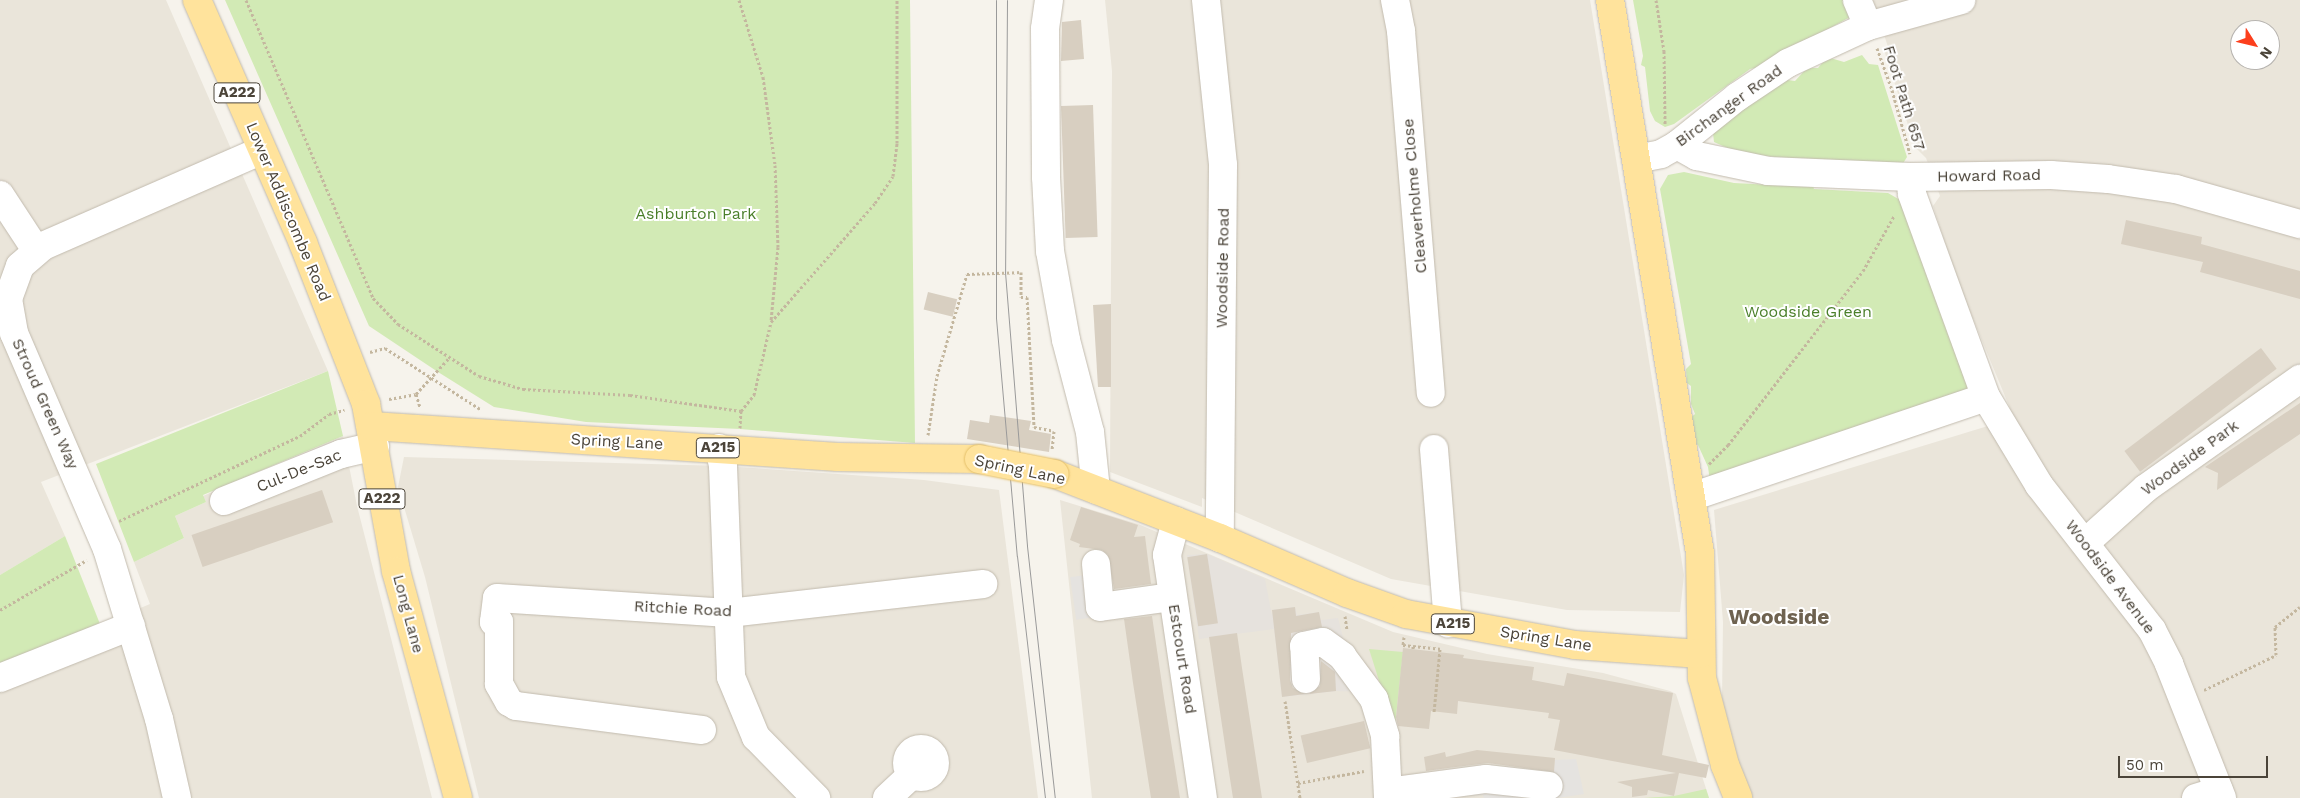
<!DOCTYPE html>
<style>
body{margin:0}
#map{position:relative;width:2300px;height:798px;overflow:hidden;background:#f6f3ec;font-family:"Work Sans",sans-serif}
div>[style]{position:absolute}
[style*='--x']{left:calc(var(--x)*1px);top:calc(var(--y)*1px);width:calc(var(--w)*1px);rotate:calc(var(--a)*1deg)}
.residential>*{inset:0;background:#eae5da}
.industrial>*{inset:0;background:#e6e2dd}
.green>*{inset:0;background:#d2eab5}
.parking>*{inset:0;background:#e5e3e0;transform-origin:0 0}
.building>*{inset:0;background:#d8cfc1;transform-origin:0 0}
.path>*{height:3px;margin-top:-1.5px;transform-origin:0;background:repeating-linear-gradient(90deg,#c4b79f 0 2.5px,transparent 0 5px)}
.roads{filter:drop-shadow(0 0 1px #c2bbae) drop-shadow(0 0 1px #c2bbae)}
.minor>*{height:28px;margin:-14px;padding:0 14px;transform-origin:14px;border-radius:14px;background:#fff}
.minor>.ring{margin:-14px;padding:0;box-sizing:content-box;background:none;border:28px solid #fff;border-radius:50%}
.major>*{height:28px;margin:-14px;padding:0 14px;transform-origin:14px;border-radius:14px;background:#ffe39c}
.tram>*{height:1px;margin:-0.5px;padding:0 0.5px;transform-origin:0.5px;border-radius:0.5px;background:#9a9a9a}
.bridges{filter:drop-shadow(0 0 1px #e6c16a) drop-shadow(0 0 1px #e6c16a)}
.major-bridge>*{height:28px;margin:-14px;padding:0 14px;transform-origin:14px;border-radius:14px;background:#ffe39c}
span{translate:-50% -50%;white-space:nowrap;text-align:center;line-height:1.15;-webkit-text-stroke:4px #fff;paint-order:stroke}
.shield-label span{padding:1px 4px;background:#fff;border:1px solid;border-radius:4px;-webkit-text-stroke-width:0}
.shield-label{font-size:15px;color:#4b4439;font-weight:700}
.street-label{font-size:16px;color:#4b4439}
.park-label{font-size:16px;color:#4a7f2a}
.district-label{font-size:21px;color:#6e6250;font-weight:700}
.north{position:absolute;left:2230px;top:20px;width:50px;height:50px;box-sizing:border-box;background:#fff;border:1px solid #b7b4b0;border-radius:50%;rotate:126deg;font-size:14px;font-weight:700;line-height:20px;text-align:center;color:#4b4439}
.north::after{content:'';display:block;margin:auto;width:18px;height:22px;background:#fc3f1d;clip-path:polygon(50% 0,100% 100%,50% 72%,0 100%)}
.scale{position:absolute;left:2118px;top:756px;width:150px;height:22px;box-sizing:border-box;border:2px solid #4b4439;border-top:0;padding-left:6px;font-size:15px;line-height:18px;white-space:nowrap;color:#4b4439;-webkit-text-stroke:4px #fff;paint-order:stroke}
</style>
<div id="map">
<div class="residential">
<i style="clip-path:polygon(0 0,166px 0,328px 371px,41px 482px,65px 536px,0 575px)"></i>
<i style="clip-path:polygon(1105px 0,1590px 0,1684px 575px,1680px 612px,1567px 610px,1391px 579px,1202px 498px,1202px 507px,1110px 472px,1112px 71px)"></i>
<i style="clip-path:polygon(evenodd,1873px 0,2300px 0,2300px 798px,1752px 798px,1733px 747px,1722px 700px,1723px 622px,1714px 510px,2014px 418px,1957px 280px,1933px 206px,1940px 196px,1926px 158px,1915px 147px,1885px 53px,1888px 47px,1873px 0,2240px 30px,2270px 30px,2270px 60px,2240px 60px,2240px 30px)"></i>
<i style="clip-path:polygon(343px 436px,357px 506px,432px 798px,0 798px,0 667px,150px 604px,134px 562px,184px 538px,175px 516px,206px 502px,203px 496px)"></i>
<i style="clip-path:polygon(404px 457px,723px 466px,924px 480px,999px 490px,1038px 798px,479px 798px,425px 577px,398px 487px)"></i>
<i style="clip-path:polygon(1060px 500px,1138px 524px,1393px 632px,1487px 654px,1603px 673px,1670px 691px,1676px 694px,1709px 798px,1092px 798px)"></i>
</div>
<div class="industrial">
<i style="clip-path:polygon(1207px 554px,1265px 579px,1272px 616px,1272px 610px,1295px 607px,1297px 615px,1319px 612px,1321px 620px,1338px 618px,1349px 661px,1364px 692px,1336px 691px,1282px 697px,1274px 629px,1199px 639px,1187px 555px)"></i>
</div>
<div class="green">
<i style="clip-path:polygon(225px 0,910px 0,915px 443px,740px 429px,586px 422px,494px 407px,438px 372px,369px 326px)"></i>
<i style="clip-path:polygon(1633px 0,1855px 0,1850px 17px,1760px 67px,1750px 69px,1674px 124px,1665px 127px,1655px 121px,1650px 111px,1645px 67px,1641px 65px,1643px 56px)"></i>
<i style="clip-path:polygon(1862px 55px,1869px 64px,1878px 65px,1907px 157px,1902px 165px,1814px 161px,1757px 155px,1734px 151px,1714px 142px,1713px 133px,1780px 79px,1795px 81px,1807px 68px,1818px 68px,1827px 57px,1844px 62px)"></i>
<i style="clip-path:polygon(1684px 172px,1734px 183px,1772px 185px,1774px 182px,1813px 186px,1814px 189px,1888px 193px,1907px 204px,1970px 375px,1968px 391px,1892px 414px,1710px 481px,1708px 467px,1698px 445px,1694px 443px,1687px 421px,1695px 414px,1691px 404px,1691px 386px,1687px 383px,1686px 369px,1691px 364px,1660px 189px,1668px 175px)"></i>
<i style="clip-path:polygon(328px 371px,343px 436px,203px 495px,206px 502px,175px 516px,184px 538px,134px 562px,96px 464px)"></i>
<i style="clip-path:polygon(65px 536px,100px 624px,0 667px,0 575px)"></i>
<i style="clip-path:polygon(1369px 649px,1403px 652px,1395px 725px,1393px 725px)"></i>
<i style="clip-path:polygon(1706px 789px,1709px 798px,1644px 798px,1674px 796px)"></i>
</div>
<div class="parking">
<i style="left:1086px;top:575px;width:43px;height:16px;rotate:82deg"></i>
<i style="clip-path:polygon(1576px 759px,1584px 794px,1557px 798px,1484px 798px,1483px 795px,1428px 798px,1553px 775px,1555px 760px)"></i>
</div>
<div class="building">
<i style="clip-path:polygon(1081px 20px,1084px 59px,1061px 61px,1062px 22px)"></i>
<i style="left:1093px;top:105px;width:132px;height:32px;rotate:88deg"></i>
<i style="clip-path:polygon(2126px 220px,2202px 237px,2201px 244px,2300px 271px,2300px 299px,2200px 272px,2203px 262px,2121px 244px)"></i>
<i style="left:928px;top:292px;width:30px;height:18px;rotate:14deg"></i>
<i style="clip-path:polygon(1111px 304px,1111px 387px,1098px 387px,1093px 305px)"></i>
<i style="left:2261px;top:348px;width:26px;height:171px;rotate:53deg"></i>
<i style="clip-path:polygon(2300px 403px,2300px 434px,2217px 490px,2218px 473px,2205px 467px)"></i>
<i style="clip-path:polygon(990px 415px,1031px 421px,1029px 430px,1051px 434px,1049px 452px,967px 439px,970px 420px,989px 423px)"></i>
<i style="left:322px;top:490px;width:34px;height:138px;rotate:71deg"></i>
<i style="clip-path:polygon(1081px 507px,1138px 525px,1134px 537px,1145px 536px,1151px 584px,1114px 589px,1108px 555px,1102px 550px,1079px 547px,1080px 544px,1070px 540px)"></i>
<i style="left:1207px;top:554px;width:70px;height:20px;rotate:81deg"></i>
<i style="clip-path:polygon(1295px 607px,1296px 616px,1319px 612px,1322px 627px,1291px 633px,1290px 680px,1293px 688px,1305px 694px,1282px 697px,1272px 610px)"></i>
<i style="clip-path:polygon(1152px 616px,1164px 698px,1180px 798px,1151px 798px,1133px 683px,1124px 619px)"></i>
<i style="clip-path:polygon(1237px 633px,1242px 668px,1262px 798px,1233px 798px,1228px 766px,1209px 637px)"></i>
<i style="clip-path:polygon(1403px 648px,1464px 655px,1463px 658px,1534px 667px,1532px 680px,1564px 686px,1567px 673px,1673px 693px,1662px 755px,1709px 765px,1706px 778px,1679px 773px,1674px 796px,1648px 790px,1647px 795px,1632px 797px,1632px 787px,1617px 782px,1676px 773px,1554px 750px,1560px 720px,1548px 718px,1549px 713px,1458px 701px,1457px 714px,1431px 711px,1429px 729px,1398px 726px,1396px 717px)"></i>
<i style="clip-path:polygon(1321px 661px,1335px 672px,1336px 691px,1309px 694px,1320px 686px)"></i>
<i style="left:1364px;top:721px;width:28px;height:65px;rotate:77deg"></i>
<i style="clip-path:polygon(1477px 750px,1555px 758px,1554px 772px,1488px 763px,1448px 768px,1447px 763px,1448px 768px,1426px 771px,1424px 757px,1445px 752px,1446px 757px)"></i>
</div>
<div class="path">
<i style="--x:246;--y:0;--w:324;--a:66.9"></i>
<i style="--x:373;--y:298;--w:36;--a:46"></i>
<i style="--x:398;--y:324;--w:96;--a:32.7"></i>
<i style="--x:479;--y:376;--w:46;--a:16.5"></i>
<i style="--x:523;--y:389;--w:107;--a:3.2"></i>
<i style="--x:630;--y:395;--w:112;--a:8.2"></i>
<i style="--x:741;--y:411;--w:21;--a:-51"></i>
<i style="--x:754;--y:395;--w:75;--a:-76.9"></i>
<i style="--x:771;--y:322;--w:158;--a:-48.8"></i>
<i style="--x:875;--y:203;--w:32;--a:-56"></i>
<i style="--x:893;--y:176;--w:33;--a:-83"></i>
<i style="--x:897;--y:143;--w:143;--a:-90"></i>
<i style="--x:739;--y:0;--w:81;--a:72.7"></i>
<i style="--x:763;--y:77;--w:89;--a:82.2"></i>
<i style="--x:775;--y:165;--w:82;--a:87.9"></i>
<i style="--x:778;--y:247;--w:74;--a:95.4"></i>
<i style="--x:1656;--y:0;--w:52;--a:81.1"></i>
<i style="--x:1664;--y:51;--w:73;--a:89.2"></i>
<i style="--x:1877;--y:48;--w:45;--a:70.3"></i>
<i style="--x:1892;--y:90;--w:66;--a:74.3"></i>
<i style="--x:370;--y:352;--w:16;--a:-15"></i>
<i style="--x:385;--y:348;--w:113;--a:32.7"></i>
<i style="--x:416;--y:394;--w:14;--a:73"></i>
<i style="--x:389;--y:399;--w:27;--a:-10"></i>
<i style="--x:416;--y:394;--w:49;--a:-47.5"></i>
<i style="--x:740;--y:428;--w:17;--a:-87"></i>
<i style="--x:928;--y:435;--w:60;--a:-81.3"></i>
<i style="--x:937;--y:376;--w:106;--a:-73.6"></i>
<i style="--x:967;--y:274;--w:54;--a:-2.1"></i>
<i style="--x:1021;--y:272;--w:25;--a:90"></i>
<i style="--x:1021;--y:297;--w:6;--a:0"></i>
<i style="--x:1027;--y:297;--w:130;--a:86.9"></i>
<i style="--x:1034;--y:427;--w:20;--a:11"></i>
<i style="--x:1054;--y:431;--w:19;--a:96"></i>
<i style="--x:1709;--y:464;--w:27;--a:-45"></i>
<i style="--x:1728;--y:445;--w:220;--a:-52.2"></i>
<i style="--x:1863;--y:271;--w:63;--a:-60.6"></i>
<i style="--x:119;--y:521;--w:200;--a:-25.2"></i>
<i style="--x:300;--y:436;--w:36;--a:-37"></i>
<i style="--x:329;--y:414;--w:16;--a:-15"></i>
<i style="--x:0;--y:610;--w:100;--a:-29.9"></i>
<i style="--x:1345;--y:616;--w:14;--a:82"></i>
<i style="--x:1404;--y:637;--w:8;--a:97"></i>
<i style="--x:1403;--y:645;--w:10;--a:6"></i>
<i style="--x:1413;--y:646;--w:3;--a:90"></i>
<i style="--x:1413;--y:646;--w:27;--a:6"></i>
<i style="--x:1440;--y:649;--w:64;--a:95.4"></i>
<i style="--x:2204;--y:690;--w:80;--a:-25.9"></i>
<i style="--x:2276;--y:655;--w:28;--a:-92"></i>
<i style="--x:2275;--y:627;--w:32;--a:-39"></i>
<i style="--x:1285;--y:701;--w:98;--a:81.2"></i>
<i style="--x:1298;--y:783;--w:67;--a:-10.3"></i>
</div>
<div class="roads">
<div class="minor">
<i style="--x:1049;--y:0;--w:29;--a:98"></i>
<i style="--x:1045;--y:29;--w:148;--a:89.6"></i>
<i style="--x:1046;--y:177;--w:74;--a:86.9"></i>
<i style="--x:1050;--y:251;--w:90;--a:79.8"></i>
<i style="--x:1066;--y:340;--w:95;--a:75.4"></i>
<i style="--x:1090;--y:432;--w:58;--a:84.1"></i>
<i style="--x:1206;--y:0;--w:166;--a:84.1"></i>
<i style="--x:1223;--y:165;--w:373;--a:90.5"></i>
<i style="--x:1395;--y:0;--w:32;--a:79"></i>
<i style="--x:1401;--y:31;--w:363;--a:85.3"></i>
<i style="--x:1857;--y:0;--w:28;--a:67"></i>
<i style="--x:1677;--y:145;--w:23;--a:29"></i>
<i style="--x:1697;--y:156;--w:73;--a:11.9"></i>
<i style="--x:1768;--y:171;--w:142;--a:2.4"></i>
<i style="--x:1910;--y:177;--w:141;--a:-0.8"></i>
<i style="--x:2051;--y:175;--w:57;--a:4"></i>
<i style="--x:2108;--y:179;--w:69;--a:8.4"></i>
<i style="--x:2176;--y:189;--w:129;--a:15.8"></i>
<i style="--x:1636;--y:159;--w:25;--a:-11"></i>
<i style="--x:1661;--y:154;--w:18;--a:-29"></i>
<i style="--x:1677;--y:145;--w:77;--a:-38.7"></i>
<i style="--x:1737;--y:97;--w:61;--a:-33.7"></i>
<i style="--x:1788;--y:63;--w:88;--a:-24.8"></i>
<i style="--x:1868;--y:26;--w:97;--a:-15.6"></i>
<i style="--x:1910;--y:177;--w:17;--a:83"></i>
<i style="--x:1912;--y:194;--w:216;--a:70"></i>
<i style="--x:1986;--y:397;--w:103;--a:58.9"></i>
<i style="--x:2039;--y:485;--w:184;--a:52.1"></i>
<i style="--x:2152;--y:630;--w:38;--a:63"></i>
<i style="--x:2169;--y:664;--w:144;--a:68.4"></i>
<i style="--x:0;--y:195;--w:66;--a:56.8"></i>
<i style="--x:719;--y:448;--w:18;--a:77"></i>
<i style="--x:723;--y:466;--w:211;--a:87.8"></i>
<i style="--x:731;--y:677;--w:65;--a:67.4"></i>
<i style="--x:756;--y:737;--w:86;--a:45.5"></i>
<i style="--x:1434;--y:449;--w:175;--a:85.4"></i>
<i style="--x:1691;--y:497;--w:311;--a:-18.7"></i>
<i style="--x:224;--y:501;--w:126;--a:-21.9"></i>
<i style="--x:341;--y:454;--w:35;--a:-13"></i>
<i style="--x:1176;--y:521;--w:35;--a:105"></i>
<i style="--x:1167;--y:555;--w:246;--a:81.6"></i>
<i style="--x:2085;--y:543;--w:82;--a:-42"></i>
<i style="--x:2146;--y:488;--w:189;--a:-35.3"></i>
<i style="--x:1096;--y:564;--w:43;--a:84.7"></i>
<i style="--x:1100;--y:607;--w:73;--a:-7.9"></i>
<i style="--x:0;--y:678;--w:141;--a:-21.7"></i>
<i style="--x:1306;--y:679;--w:33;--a:-93"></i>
<i style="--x:1304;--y:646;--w:19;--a:-12"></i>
<i style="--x:1323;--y:642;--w:24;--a:36"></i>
<i style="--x:1342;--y:656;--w:54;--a:53.3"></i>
<i style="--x:1374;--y:699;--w:39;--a:73"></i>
<i style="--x:1385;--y:736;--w:62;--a:87.2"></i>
<i style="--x:702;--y:730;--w:188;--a:-172.6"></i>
<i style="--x:516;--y:706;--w:8;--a:-150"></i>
<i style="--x:509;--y:702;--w:21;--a:-119"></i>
<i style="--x:499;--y:684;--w:62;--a:-90"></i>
<i style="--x:499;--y:622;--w:5;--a:180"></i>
<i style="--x:494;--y:622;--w:24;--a:-83"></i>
<i style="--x:497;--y:598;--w:232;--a:3.7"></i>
<i style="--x:729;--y:613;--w:256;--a:-6.5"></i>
<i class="ring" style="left:907px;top:749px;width:0;height:0"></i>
<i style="--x:1388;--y:792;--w:99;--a:-7.6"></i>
<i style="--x:1486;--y:779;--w:63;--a:6.3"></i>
<i style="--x:177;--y:798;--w:81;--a:-102.8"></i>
<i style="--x:159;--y:719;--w:178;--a:-107"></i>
<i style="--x:107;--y:549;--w:235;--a:-113.3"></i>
<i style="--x:14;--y:333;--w:35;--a:-100"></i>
<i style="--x:8;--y:299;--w:35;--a:-70"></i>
<i style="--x:20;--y:266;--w:30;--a:-41"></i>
<i style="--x:43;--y:246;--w:237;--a:-23.6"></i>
<i style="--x:887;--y:798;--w:34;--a:-43"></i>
<i style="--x:2196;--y:798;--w:24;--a:-17"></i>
</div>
<div class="major">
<i style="--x:197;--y:0;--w:265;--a:66.4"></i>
<i style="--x:303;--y:243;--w:173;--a:68.6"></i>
<i style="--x:366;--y:404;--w:170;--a:79.8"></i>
<i style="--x:396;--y:571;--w:235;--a:74.7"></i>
<i style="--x:1610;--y:0;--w:560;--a:80.76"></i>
<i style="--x:1700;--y:553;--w:125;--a:89.1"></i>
<i style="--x:1702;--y:678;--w:90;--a:75.2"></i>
<i style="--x:1725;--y:765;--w:35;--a:68"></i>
<i style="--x:372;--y:426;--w:467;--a:3.8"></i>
<i style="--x:838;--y:457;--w:141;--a:0.8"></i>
<i style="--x:1055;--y:474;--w:177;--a:21.2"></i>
<i style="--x:1220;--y:538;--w:138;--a:23.4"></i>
<i style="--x:1347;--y:593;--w:63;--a:19.6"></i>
<i style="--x:1406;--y:614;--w:172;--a:10.4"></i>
<i style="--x:1575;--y:645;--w:125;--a:4.1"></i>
</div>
</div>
<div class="tram">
<i style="--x:996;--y:0;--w:318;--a:90"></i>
<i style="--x:996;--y:318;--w:239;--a:85"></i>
<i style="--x:1017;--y:556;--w:244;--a:83.4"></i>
<i style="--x:1007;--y:0;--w:272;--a:90.4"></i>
<i style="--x:1005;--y:272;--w:275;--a:85.4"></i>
<i style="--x:1027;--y:546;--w:254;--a:83.7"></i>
</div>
<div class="bridges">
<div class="major-bridge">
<i style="--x:979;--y:459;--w:77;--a:11.2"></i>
</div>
</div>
<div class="shield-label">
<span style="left:237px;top:93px">A222</span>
<span style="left:718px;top:448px">A215</span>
<span style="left:382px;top:499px">A222</span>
<span style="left:1453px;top:624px">A215</span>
</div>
<div class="street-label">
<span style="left:1904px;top:98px;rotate:73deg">Foot Path 657</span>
<span style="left:1729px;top:106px;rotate:-36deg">Birchanger Road</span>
<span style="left:1989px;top:176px;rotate:-1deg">Howard Road</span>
<span style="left:1415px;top:196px;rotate:-95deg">Cleaverholme Close</span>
<span style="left:288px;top:212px;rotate:67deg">Lower Addiscombe Road</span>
<span style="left:1223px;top:268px;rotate:-89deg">Woodside Road</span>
<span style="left:45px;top:404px;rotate:66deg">Stroud Green Way</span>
<span style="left:617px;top:442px;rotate:3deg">Spring Lane</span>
<span style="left:2190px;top:458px;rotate:-36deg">Woodside Park</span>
<span style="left:1020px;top:470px;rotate:12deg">Spring Lane</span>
<span style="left:299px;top:471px;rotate:-22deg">Cul-De-Sac</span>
<span style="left:2110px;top:577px;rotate:53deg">Woodside Avenue</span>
<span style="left:683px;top:609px;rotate:3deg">Ritchie Road</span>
<span style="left:408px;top:614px;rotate:75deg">Long Lane</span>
<span style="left:1546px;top:639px;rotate:9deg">Spring Lane</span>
<span style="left:1182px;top:659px;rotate:81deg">Estcourt Road</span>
</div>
<div class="park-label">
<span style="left:696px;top:214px">Ashburton Park</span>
<span style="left:1808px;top:312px">Woodside Green</span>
</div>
<div class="district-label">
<span style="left:1779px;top:617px">Woodside</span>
</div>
<div class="north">N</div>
<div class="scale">50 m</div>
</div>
